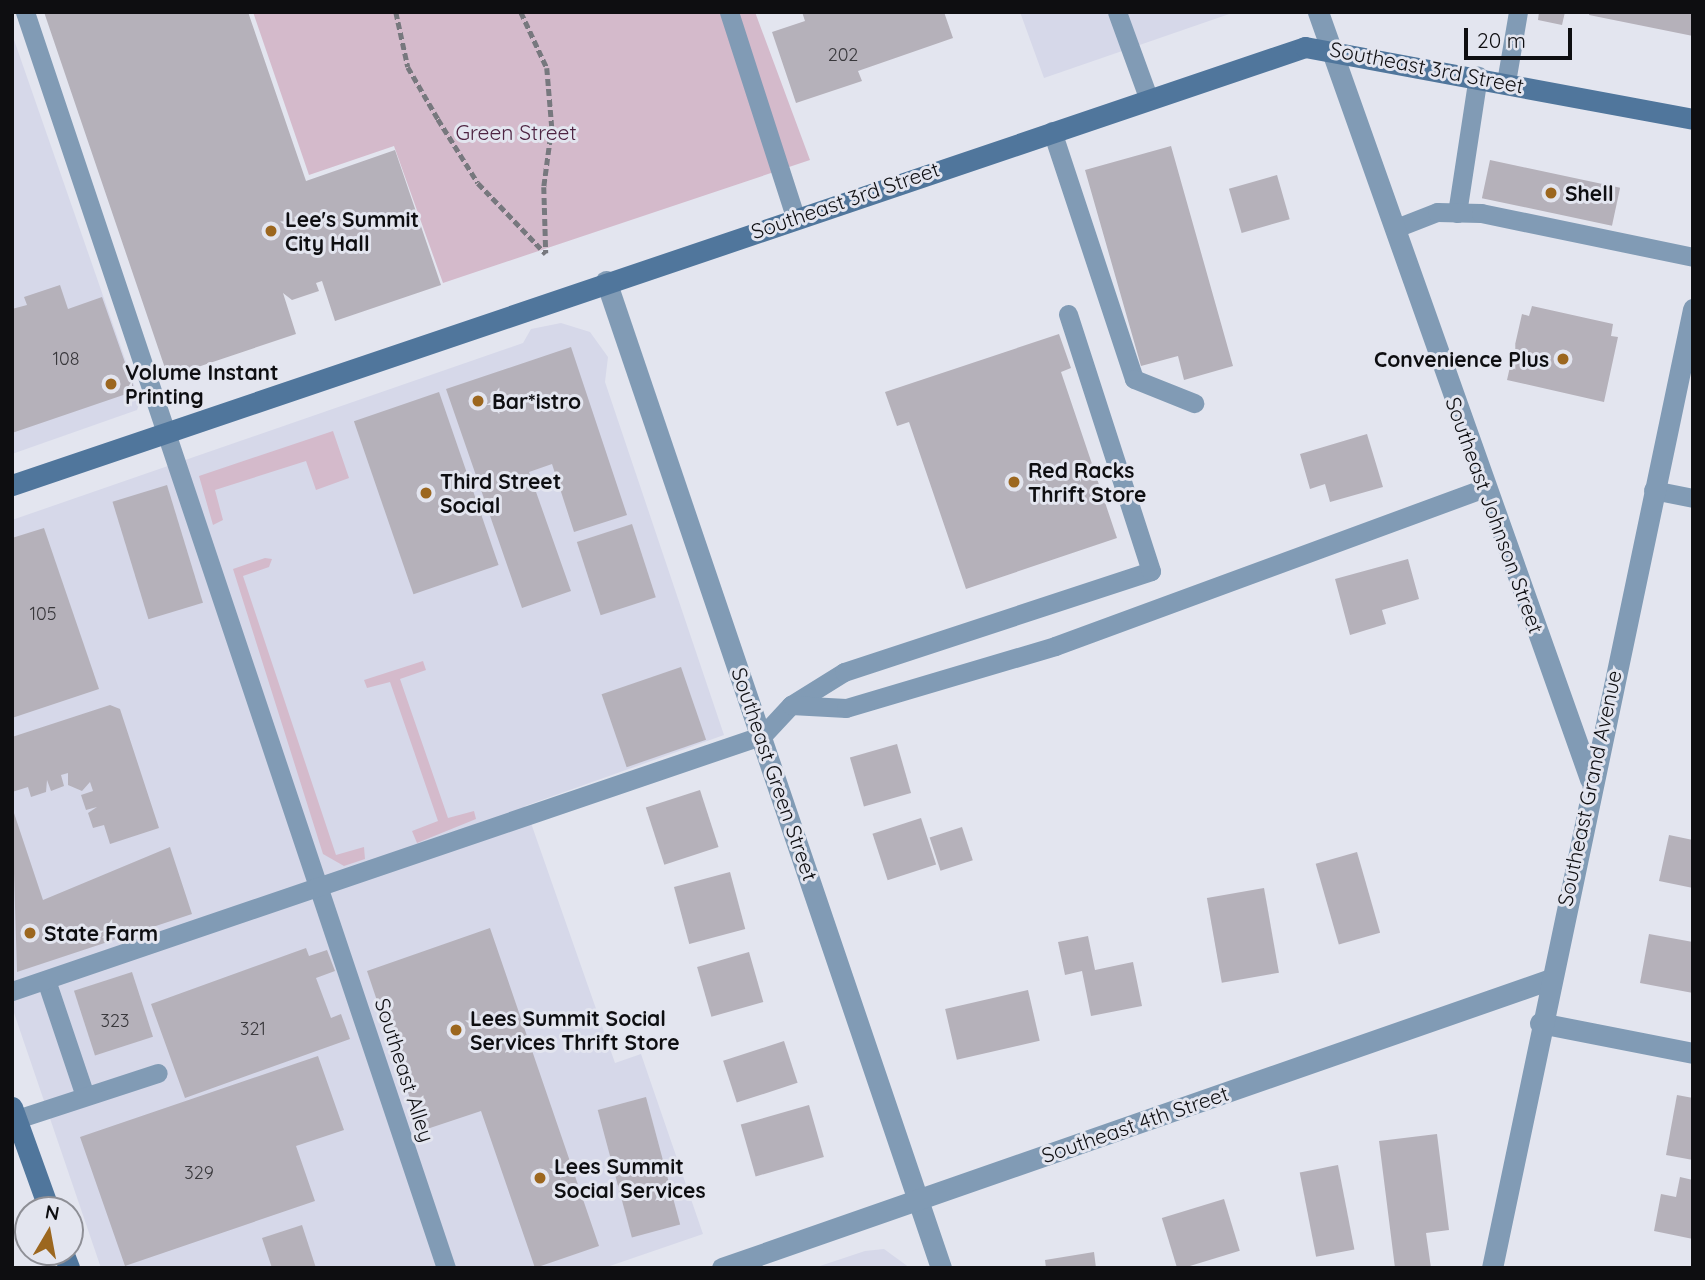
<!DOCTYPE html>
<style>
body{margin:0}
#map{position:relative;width:1705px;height:1280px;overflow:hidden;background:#e3e5ef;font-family:Quicksand,sans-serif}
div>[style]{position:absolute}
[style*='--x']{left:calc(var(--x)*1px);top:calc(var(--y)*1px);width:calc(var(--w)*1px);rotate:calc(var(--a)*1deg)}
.built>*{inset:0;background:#d6d8e9}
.green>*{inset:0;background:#d4bacb}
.building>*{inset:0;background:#b5b1ba;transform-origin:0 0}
.path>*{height:4.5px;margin-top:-2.25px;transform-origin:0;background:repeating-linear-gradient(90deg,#77787e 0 7px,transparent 0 10.5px)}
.lane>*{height:19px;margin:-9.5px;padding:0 9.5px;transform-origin:9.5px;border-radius:9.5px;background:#819bb5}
.street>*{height:21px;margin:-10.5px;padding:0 10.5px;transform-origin:10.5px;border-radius:10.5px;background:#819bb5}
.secondary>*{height:21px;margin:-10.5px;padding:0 10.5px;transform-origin:10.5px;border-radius:10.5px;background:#50769c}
.dots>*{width:19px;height:19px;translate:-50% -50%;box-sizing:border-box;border:4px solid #e3e5ef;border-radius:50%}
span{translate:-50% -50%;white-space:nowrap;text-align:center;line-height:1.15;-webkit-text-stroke:6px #e3e5ef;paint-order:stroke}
.number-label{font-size:18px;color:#38373b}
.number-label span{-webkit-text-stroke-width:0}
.street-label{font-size:21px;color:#0e0e11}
.park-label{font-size:21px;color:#4e2442}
.poi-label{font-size:21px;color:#0e0e11;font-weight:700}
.left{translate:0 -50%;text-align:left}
.right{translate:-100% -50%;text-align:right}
.frame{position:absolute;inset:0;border:14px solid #0e0e11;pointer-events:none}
.north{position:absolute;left:14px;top:1196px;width:70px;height:70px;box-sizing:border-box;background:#e3e5ef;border:2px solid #8e8f96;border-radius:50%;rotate:10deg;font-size:19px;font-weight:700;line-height:28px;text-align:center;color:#0e0e11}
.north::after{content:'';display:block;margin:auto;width:24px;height:32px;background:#9c671f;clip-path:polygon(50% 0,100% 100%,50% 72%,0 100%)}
.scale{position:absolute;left:1464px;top:28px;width:108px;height:32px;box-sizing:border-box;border:4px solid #0e0e11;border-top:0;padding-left:9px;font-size:21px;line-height:24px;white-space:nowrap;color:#0e0e11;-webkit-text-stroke:5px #e3e5ef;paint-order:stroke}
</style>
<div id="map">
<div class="built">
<i style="clip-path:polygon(1020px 12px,1235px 12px,1044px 78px)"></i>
<i style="clip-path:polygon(12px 34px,140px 402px,137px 410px,12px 454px)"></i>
<i style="clip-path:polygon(561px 323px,590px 332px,608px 357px,605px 382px,724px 735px,525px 806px,615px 1063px,641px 1054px,703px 1234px,604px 1268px,101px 1268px,12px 1007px,12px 520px,523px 343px,531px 329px)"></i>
<i style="clip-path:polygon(884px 1249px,910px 1268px,814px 1268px,865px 1251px)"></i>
</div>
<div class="green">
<i style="clip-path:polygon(253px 12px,755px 12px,810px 160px,443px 283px,394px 146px,309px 175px)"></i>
<i style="clip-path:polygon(333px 431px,349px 478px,316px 490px,306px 461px,215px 490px,223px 520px,213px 525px,199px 476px)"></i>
<i style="clip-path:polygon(265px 558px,272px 559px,269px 567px,243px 576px,336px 855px,364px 847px,365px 859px,344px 866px,323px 854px,233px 569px)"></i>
<i style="clip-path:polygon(423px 661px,426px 670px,400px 679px,448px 818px,474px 811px,476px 819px,417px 843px,412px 831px,438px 821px,390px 682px,367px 688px,364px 680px)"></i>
</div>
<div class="building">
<i style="clip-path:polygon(44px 12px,248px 12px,306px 181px,395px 150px,441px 285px,335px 321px,322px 281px,316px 283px,319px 291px,292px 300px,283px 293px,296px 334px,168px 377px)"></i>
<i style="clip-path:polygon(802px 12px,944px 12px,953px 38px,858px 71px,862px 81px,796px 103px,772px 32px,805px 21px)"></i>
<i style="clip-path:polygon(1539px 12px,1565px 12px,1562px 25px,1538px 20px)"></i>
<i style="clip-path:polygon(1590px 12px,1693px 12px,1693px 36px,1589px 15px)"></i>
<i style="clip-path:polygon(1171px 146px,1233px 366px,1184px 380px,1178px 356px,1141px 366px,1085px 170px)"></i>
<i style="left:1490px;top:160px;width:133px;height:39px;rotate:12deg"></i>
<i style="left:1277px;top:175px;width:46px;height:50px;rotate:74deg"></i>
<i style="clip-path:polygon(60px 285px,68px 309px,102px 297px,135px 391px,12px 433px,12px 309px,27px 305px,24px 297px)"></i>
<i style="clip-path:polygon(1532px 306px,1613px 324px,1611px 336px,1618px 337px,1604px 402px,1507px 380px,1522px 314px,1529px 316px)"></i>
<i style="clip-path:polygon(1059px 334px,1071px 368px,1061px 372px,1117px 538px,966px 589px,909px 422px,897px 426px,885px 392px)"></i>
<i style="clip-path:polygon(571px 347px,627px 515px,574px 532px,552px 464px,529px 472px,571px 591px,522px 608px,446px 389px)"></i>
<i style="left:439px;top:392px;width:183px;height:90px;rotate:71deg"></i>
<i style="clip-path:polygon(1367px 434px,1383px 487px,1330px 502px,1325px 484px,1310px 489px,1300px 454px)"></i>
<i style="left:167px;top:485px;width:123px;height:57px;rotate:73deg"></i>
<i style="left:632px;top:524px;width:77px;height:58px;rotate:72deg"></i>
<i style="clip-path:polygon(44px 528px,99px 689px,12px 718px,12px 538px)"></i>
<i style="clip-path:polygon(1408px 559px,1419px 599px,1382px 610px,1386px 624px,1350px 635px,1335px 579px)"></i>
<i style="left:681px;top:667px;width:77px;height:84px;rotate:71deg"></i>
<i style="clip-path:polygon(110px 705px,120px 709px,159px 828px,110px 844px,104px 825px,93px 828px,88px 813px,97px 807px,86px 810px,81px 795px,93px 791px,90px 782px,82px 791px,68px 785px,68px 773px,61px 775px,64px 786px,51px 791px,47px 780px,46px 792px,31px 797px,28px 787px,12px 792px,12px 737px)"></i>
<i style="left:897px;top:744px;width:51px;height:49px;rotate:74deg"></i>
<i style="left:700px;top:790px;width:60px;height:57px;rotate:72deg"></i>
<i style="clip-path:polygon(12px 807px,43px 900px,170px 847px,192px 914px,17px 972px)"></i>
<i style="left:921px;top:818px;width:49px;height:51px;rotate:72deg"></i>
<i style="left:962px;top:827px;width:35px;height:34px;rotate:72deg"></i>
<i style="clip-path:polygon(1669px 835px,1693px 840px,1693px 888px,1659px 881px)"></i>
<i style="left:1357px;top:852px;width:84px;height:43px;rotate:74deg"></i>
<i style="left:730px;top:872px;width:59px;height:58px;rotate:75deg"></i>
<i style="left:1264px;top:888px;width:86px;height:58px;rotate:80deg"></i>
<i style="clip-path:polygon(490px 928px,599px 1246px,535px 1268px,481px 1111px,421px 1131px,367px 971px)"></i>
<i style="clip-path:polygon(1649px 934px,1693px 942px,1693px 993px,1640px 983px)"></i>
<i style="clip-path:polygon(1088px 936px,1095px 970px,1133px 962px,1142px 1006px,1091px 1016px,1082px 971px,1065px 975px,1058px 942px)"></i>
<i style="clip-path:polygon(306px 948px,309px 956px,327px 950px,335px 971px,316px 978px,331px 1018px,341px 1014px,350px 1039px,185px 1098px,151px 1004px)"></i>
<i style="left:749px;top:952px;width:52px;height:54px;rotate:74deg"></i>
<i style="left:132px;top:972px;width:68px;height:61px;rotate:72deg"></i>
<i style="left:1028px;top:990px;width:52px;height:85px;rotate:77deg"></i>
<i style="left:784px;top:1041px;width:44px;height:64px;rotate:72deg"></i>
<i style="clip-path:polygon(318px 1056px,344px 1130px,296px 1146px,315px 1201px,125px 1266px,80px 1137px)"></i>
<i style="clip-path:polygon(1677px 1095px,1693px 1098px,1693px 1160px,1666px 1155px)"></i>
<i style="left:646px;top:1097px;width:132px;height:50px;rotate:75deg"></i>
<i style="left:809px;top:1105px;width:54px;height:71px;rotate:74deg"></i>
<i style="clip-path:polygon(1437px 1134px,1449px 1230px,1426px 1233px,1431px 1268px,1395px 1268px,1379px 1141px)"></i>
<i style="left:1338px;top:1165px;width:86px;height:39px;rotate:79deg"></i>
<i style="clip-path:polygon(1680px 1177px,1693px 1180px,1693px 1239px,1654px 1231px,1661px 1194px,1676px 1197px)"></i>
<i style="left:1224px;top:1199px;width:54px;height:65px;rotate:73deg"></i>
<i style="clip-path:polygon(302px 1225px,316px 1268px,272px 1268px,262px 1238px)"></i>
<i style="clip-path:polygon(1094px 1252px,1096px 1268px,1046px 1268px,1045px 1260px)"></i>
</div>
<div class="path">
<i style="--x:396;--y:12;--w:56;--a:77.7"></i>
<i style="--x:408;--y:67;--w:60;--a:60"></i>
<i style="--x:438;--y:119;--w:75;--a:58"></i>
<i style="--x:478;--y:183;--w:98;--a:46.2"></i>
<i style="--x:521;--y:12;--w:62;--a:65.1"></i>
<i style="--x:547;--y:68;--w:59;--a:85.2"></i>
<i style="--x:552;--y:127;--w:61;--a:97.6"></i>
<i style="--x:544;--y:187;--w:66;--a:88.3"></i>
</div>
<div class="lane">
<i style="--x:25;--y:12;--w:1325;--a:71.47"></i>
<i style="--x:729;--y:12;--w:214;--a:72.1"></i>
<i style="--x:1117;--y:12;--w:90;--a:70"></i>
<i style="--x:1506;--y:82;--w:71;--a:-80.3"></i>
<i style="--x:1052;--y:131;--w:261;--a:71.7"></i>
<i style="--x:1134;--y:379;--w:65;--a:21.8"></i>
<i style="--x:1457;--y:213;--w:139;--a:-81.3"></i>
<i style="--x:1396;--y:228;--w:44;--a:-21.3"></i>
<i style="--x:1437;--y:212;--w:44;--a:1.3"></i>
<i style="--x:1481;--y:213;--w:217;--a:11.7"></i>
<i style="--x:1653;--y:490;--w:41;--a:11.3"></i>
<i style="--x:791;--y:705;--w:62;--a:-31.9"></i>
<i style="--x:844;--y:672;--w:323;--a:-18.2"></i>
<i style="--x:1151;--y:571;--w:270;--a:-107.9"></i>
<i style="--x:46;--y:980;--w:122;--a:71.4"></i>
<i style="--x:12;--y:991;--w:793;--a:-18.82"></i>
<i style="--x:763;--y:735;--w:41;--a:-47"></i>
<i style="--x:791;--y:705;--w:55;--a:3.1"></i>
<i style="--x:846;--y:708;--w:218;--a:-16.5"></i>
<i style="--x:1055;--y:646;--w:458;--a:-20.2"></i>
<i style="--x:17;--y:1119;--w:148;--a:-18.1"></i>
</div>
<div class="street">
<i style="--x:1318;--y:12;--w:814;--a:70.47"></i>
<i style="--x:606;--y:281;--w:1042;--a:71.25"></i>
<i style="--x:1540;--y:1023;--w:156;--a:11.1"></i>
<i style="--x:722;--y:1268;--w:875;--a:-19.22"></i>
<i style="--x:1492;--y:1268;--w:980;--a:-78.16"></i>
</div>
<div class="secondary">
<i style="--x:12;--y:485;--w:1365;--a:-18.71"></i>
<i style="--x:1305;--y:47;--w:395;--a:10.5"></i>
<i style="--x:12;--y:1107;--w:109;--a:70.2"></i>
<i style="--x:63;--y:1252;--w:17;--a:69"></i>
</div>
<div class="dots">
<i style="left:1551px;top:193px;background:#9c671f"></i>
<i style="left:271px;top:231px;background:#9c671f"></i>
<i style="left:1563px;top:359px;background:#9c671f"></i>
<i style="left:111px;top:384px;background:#9c671f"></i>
<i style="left:478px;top:401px;background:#9c671f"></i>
<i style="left:1014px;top:482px;background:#9c671f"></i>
<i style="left:426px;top:493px;background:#9c671f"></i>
<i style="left:30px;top:933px;background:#9c671f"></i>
<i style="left:456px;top:1030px;background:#9c671f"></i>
<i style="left:540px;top:1178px;background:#9c671f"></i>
</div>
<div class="number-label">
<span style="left:843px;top:55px">202</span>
<span style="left:66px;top:359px">108</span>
<span style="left:43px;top:614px">105</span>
<span style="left:115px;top:1021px">323</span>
<span style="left:253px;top:1029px">321</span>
<span style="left:199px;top:1173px">329</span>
</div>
<div class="street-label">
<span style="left:1427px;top:67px;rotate:11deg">Southeast 3rd Street</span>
<span style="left:845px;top:200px;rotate:-19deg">Southeast 3rd Street</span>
<span style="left:1495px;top:515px;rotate:70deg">Southeast Johnson Street</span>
<span style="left:775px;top:774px;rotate:71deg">Southeast Green Street</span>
<span style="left:1589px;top:788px;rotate:-78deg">Southeast Grand Avenue</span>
<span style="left:405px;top:1070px;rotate:72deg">Southeast Alley</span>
<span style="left:1135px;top:1124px;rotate:-19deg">Southeast 4th Street</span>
</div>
<div class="park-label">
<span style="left:516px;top:132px">Green Street</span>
</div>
<div class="poi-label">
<span class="left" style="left:1565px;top:193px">Shell</span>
<span class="left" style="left:285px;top:231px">Lee's Summit<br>City Hall</span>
<span class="right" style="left:1549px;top:359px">Convenience Plus</span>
<span class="left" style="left:125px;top:384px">Volume Instant<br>Printing</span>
<span class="left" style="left:492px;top:401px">Bar*istro</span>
<span class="left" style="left:1028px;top:482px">Red Racks<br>Thrift Store</span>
<span class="left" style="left:440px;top:493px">Third Street<br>Social</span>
<span class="left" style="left:44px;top:933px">State Farm</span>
<span class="left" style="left:470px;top:1030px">Lees Summit Social<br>Services Thrift Store</span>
<span class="left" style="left:554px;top:1178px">Lees Summit<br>Social Services</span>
</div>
<div class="frame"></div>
<div class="north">N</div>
<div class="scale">20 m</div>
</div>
